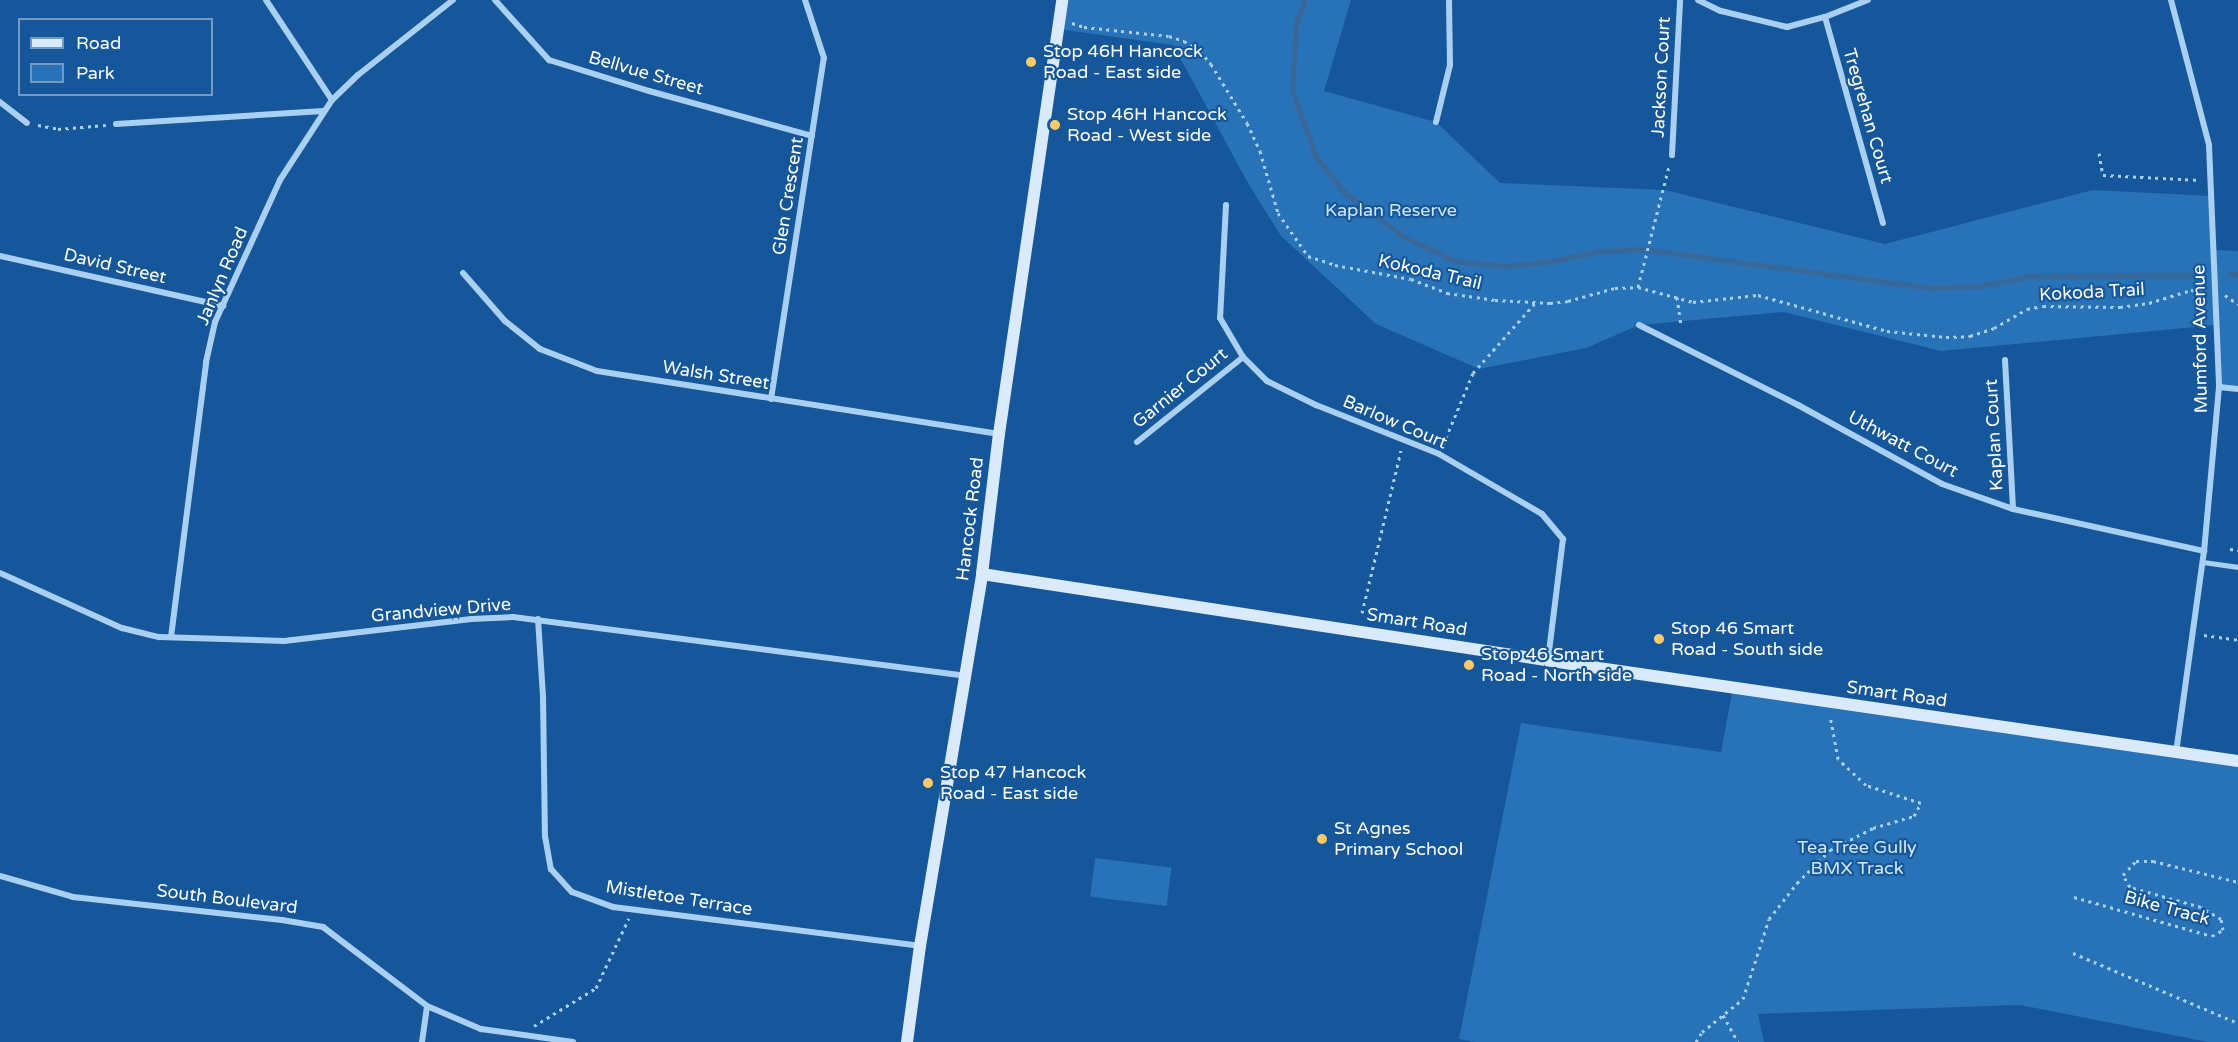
<!DOCTYPE html>
<style>
body{margin:0}
#map{position:relative;width:2238px;height:1042px;overflow:hidden;background:#15579a;font-family:"Varela Round",sans-serif}
div>[style]{position:absolute}
[style*='--x']{left:calc(var(--x)*1px);top:calc(var(--y)*1px);width:calc(var(--w)*1px);rotate:calc(var(--a)*1deg)}
.green>*{inset:0;background:#2872b8;transform-origin:0 0}
.stream>*{height:5px;margin:-2.5px;padding:0 2.5px;transform-origin:2.5px;border-radius:2.5px;background:#396898}
.path>*{height:3px;margin-top:-1.5px;transform-origin:0;background:repeating-linear-gradient(90deg,#a9cff3 0 3px,transparent 0 7.5px)}
.service>*{height:4.5px;margin:-2.25px;padding:0 2.25px;transform-origin:2.25px;border-radius:2.25px;background:#a9cff3}
.minor>*{height:6px;margin:-3px;padding:0 3px;transform-origin:3px;border-radius:3px;background:#a9cff3}
.secondary>*{height:12px;margin:-6px;padding:0 6px;transform-origin:6px;border-radius:6px;background:#d8eafc}
.dots>*{width:16px;height:16px;translate:-50% -50%;box-sizing:border-box;border:3px solid #15579a;border-radius:50%}
span{translate:-50% -50%;white-space:nowrap;text-align:center;line-height:1.15;-webkit-text-stroke:4.5px #15579a;paint-order:stroke}
.poi-label{font-size:18px;color:#fff}
.left{translate:0 -50%;text-align:left}
.street-label{font-size:18px;color:#fff}
.park-label{font-size:18px;color:#d1e7fd}
.legend{position:absolute;left:18px;top:18px;width:195px;height:78px;box-sizing:border-box;background:#15579a;border:2px solid #739ac2;margin:0;padding:8px 10px;list-style:none;font-size:18px;color:#fff}
.legend li{display:flex;align-items:center;gap:12px;height:30px}
.legend b{width:30px;border:2px solid #739ac2}
</style>
<div id="map">
<div class="green">
<i style="clip-path:polygon(1062px 0,1351px 0,1324px 91px,1436px 122px,1500px 183px,1665px 190px,1885px 244px,2093px 190px,2211px 196px,2213px 250px,2238px 251px,2238px 389px,2219px 387px,2216px 325px,1941px 351px,1784px 312px,1639px 325px,1586px 348px,1479px 369px,1376px 324px,1281px 236px,1248px 183px,1173px 45px,1058px 29px)"></i>
<i style="clip-path:polygon(1733px 688px,2238px 761px,2238px 1042px,2208px 1042px,2020px 1005px,1758px 1014px,1764px 1042px,1474px 1042px,1459px 1039px,1521px 723px,1721px 752px)"></i>
<i style="left:1095px;top:858px;width:77px;height:39px;rotate:7deg"></i>
</div>
<div class="stream">
<i style="--x:1305;--y:0;--w:25;--a:111"></i>
<i style="--x:1296;--y:23;--w:67;--a:93.4"></i>
<i style="--x:1292;--y:90;--w:71;--a:70.3"></i>
<i style="--x:1316;--y:157;--w:45;--a:51.3"></i>
<i style="--x:1344;--y:192;--w:75;--a:36.9"></i>
<i style="--x:1404;--y:237;--w:57;--a:24.8"></i>
<i style="--x:1456;--y:261;--w:48;--a:5.9"></i>
<i style="--x:1504;--y:266;--w:43;--a:-5.3"></i>
<i style="--x:1547;--y:262;--w:54;--a:-11.7"></i>
<i style="--x:1600;--y:251;--w:42;--a:-2.7"></i>
<i style="--x:1642;--y:249;--w:293;--a:7.7"></i>
<i style="--x:1932;--y:288;--w:49;--a:-2.3"></i>
<i style="--x:1981;--y:286;--w:51;--a:-11.3"></i>
<i style="--x:2031;--y:276;--w:169;--a:-0.3"></i>
<i style="--x:2229;--y:274;--w:9;--a:0"></i>
</div>
<div class="path">
<i style="--x:1072;--y:23;--w:13;--a:18"></i>
<i style="--x:1084;--y:27;--w:85;--a:6"></i>
<i style="--x:1169;--y:36;--w:16;--a:18"></i>
<i style="--x:1184;--y:41;--w:19;--a:32"></i>
<i style="--x:1200;--y:51;--w:17;--a:50"></i>
<i style="--x:1211;--y:64;--w:69;--a:58.6"></i>
<i style="--x:1247;--y:123;--w:31;--a:65"></i>
<i style="--x:1260;--y:151;--w:65;--a:73.8"></i>
<i style="--x:1278;--y:213;--w:52;--a:55.1"></i>
<i style="--x:1308;--y:256;--w:28;--a:18"></i>
<i style="--x:1335;--y:265;--w:77;--a:10.4"></i>
<i style="--x:1411;--y:279;--w:39;--a:21"></i>
<i style="--x:1447;--y:293;--w:49;--a:8.3"></i>
<i style="--x:1495;--y:300;--w:55;--a:3.1"></i>
<i style="--x:1550;--y:303;--w:18;--a:-6"></i>
<i style="--x:1568;--y:301;--w:49;--a:-15.5"></i>
<i style="--x:1615;--y:288;--w:23;--a:-2"></i>
<i style="--x:1638;--y:287;--w:57;--a:15.3"></i>
<i style="--x:1693;--y:302;--w:65;--a:-6.1"></i>
<i style="--x:1758;--y:295;--w:134;--a:15.6"></i>
<i style="--x:1887;--y:331;--w:59;--a:5.8"></i>
<i style="--x:1946;--y:337;--w:24;--a:-2"></i>
<i style="--x:1970;--y:336;--w:25;--a:-18"></i>
<i style="--x:1994;--y:328;--w:38;--a:-30"></i>
<i style="--x:2027;--y:309;--w:16;--a:-11"></i>
<i style="--x:2043;--y:306;--w:77;--a:0.7"></i>
<i style="--x:2120;--y:307;--w:29;--a:-8"></i>
<i style="--x:2149;--y:303;--w:44;--a:-17.2"></i>
<i style="--x:2191;--y:290;--w:13;--a:4"></i>
<i style="--x:38;--y:125;--w:20;--a:11"></i>
<i style="--x:58;--y:129;--w:48;--a:-4.8"></i>
<i style="--x:2099;--y:153;--w:22;--a:80"></i>
<i style="--x:2103;--y:175;--w:97;--a:3"></i>
<i style="--x:1638;--y:287;--w:125;--a:-75.6"></i>
<i style="--x:2225;--y:295;--w:16;--a:35"></i>
<i style="--x:1677;--y:297;--w:27;--a:82"></i>
<i style="--x:1443;--y:445;--w:78;--a:-67.4"></i>
<i style="--x:1473;--y:373;--w:96;--a:-48.4"></i>
<i style="--x:2230;--y:549;--w:8;--a:7"></i>
<i style="--x:1362;--y:613;--w:167;--a:-76.5"></i>
<i style="--x:2204;--y:635;--w:34;--a:8"></i>
<i style="--x:2074;--y:897;--w:143;--a:15.8"></i>
<i style="--x:2212;--y:936;--w:13;--a:-29"></i>
<i style="--x:2223;--y:930;--w:11;--a:-100"></i>
<i style="--x:2221;--y:919;--w:23;--a:-149"></i>
<i style="--x:2201;--y:907;--w:74;--a:-164.3"></i>
<i style="--x:2130;--y:887;--w:14;--a:-120"></i>
<i style="--x:2123;--y:875;--w:19;--a:-47"></i>
<i style="--x:2136;--y:861;--w:17;--a:0"></i>
<i style="--x:2153;--y:861;--w:88;--a:13.9"></i>
<i style="--x:2073;--y:953;--w:179;--a:23"></i>
<i style="--x:1723;--y:1015;--w:31;--a:61"></i>
<i style="--x:534;--y:1026;--w:73;--a:-31.5"></i>
<i style="--x:596;--y:988;--w:77;--a:-64.8"></i>
<i style="--x:1696;--y:1042;--w:12;--a:-59"></i>
<i style="--x:1702;--y:1032;--w:53;--a:-38.8"></i>
<i style="--x:1743;--y:999;--w:84;--a:-72"></i>
<i style="--x:1769;--y:919;--w:46;--a:-52.1"></i>
<i style="--x:1797;--y:883;--w:47;--a:-45"></i>
<i style="--x:1830;--y:850;--w:48;--a:-27.1"></i>
<i style="--x:1873;--y:828;--w:43;--a:-16.3"></i>
<i style="--x:1914;--y:816;--w:15;--a:-62"></i>
<i style="--x:1921;--y:803;--w:58;--a:-161.9"></i>
<i style="--x:1866;--y:785;--w:38;--a:-137"></i>
<i style="--x:1838;--y:759;--w:45;--a:-100.3"></i>
</div>
<div class="service">
<i style="--x:2203;--y:562;--w:35;--a:8"></i>
</div>
<div class="minor">
<i style="--x:266;--y:0;--w:120;--a:56.6"></i>
<i style="--x:495;--y:0;--w:81;--a:48"></i>
<i style="--x:549;--y:60;--w:105;--a:17.2"></i>
<i style="--x:649;--y:91;--w:169;--a:15.4"></i>
<i style="--x:1698;--y:0;--w:25;--a:26"></i>
<i style="--x:1721;--y:11;--w:68;--a:13.6"></i>
<i style="--x:1787;--y:27;--w:39;--a:-15"></i>
<i style="--x:1825;--y:17;--w:46;--a:-21.6"></i>
<i style="--x:2171;--y:0;--w:150;--a:75.3"></i>
<i style="--x:2209;--y:145;--w:242;--a:87.6"></i>
<i style="--x:2219;--y:387;--w:165;--a:95.2"></i>
<i style="--x:2204;--y:551;--w:203;--a:97.9"></i>
<i style="--x:1825;--y:17;--w:214;--a:74.3"></i>
<i style="--x:0;--y:102;--w:34;--a:38"></i>
<i style="--x:1436;--y:122;--w:59;--a:-76.2"></i>
<i style="--x:1450;--y:65;--w:65;--a:-90.9"></i>
<i style="--x:116;--y:124;--w:208;--a:-3.6"></i>
<i style="--x:1672;--y:155;--w:155;--a:-87"></i>
<i style="--x:1226;--y:205;--w:113;--a:93"></i>
<i style="--x:1220;--y:318;--w:45;--a:59.5"></i>
<i style="--x:1243;--y:357;--w:34;--a:45"></i>
<i style="--x:1267;--y:381;--w:55;--a:26.1"></i>
<i style="--x:1316;--y:405;--w:132;--a:21.7"></i>
<i style="--x:1439;--y:454;--w:119;--a:30.2"></i>
<i style="--x:1542;--y:514;--w:33;--a:50"></i>
<i style="--x:1563;--y:539;--w:122;--a:97.1"></i>
<i style="--x:0;--y:256;--w:229;--a:12.6"></i>
<i style="--x:463;--y:273;--w:64;--a:48.8"></i>
<i style="--x:505;--y:321;--w:45;--a:38.7"></i>
<i style="--x:540;--y:349;--w:61;--a:21.1"></i>
<i style="--x:597;--y:371;--w:407;--a:8.9"></i>
<i style="--x:1639;--y:325;--w:178;--a:26.7"></i>
<i style="--x:1798;--y:405;--w:164;--a:28.7"></i>
<i style="--x:1942;--y:484;--w:75;--a:19.4"></i>
<i style="--x:2013;--y:509;--w:196;--a:12.4"></i>
<i style="--x:2005;--y:360;--w:149;--a:86.9"></i>
<i style="--x:2219;--y:387;--w:19;--a:6"></i>
<i style="--x:771;--y:399;--w:345;--a:-81.2"></i>
<i style="--x:824;--y:58;--w:61;--a:-108.1"></i>
<i style="--x:1137;--y:442;--w:136;--a:-38.7"></i>
<i style="--x:0;--y:573;--w:134;--a:24.3"></i>
<i style="--x:122;--y:628;--w:38;--a:14"></i>
<i style="--x:159;--y:637;--w:125;--a:1.8"></i>
<i style="--x:284;--y:641;--w:189;--a:-6.7"></i>
<i style="--x:472;--y:619;--w:41;--a:-2.8"></i>
<i style="--x:513;--y:617;--w:456;--a:7.4"></i>
<i style="--x:538;--y:619;--w:77;--a:86.3"></i>
<i style="--x:543;--y:696;--w:140;--a:89.2"></i>
<i style="--x:545;--y:836;--w:34;--a:80"></i>
<i style="--x:551;--y:869;--w:31;--a:48"></i>
<i style="--x:572;--y:892;--w:44;--a:20.1"></i>
<i style="--x:613;--y:907;--w:309;--a:7.2"></i>
<i style="--x:171;--y:637;--w:277;--a:-82.7"></i>
<i style="--x:206;--y:362;--w:41;--a:-77.3"></i>
<i style="--x:215;--y:322;--w:156;--a:-65.4"></i>
<i style="--x:280;--y:180;--w:95;--a:-57"></i>
<i style="--x:332;--y:100;--w:36;--a:-44"></i>
<i style="--x:358;--y:75;--w:121;--a:-38.3"></i>
<i style="--x:0;--y:876;--w:76;--a:16"></i>
<i style="--x:73;--y:897;--w:210;--a:6.3"></i>
<i style="--x:282;--y:920;--w:42;--a:9.7"></i>
<i style="--x:323;--y:927;--w:131;--a:37.2"></i>
<i style="--x:427;--y:1006;--w:59;--a:23.1"></i>
<i style="--x:481;--y:1029;--w:93;--a:8"></i>
<i style="--x:422;--y:1042;--w:36;--a:-82"></i>
</div>
<div class="secondary">
<i style="--x:982;--y:574;--w:603;--a:8.68"></i>
<i style="--x:1578;--y:665;--w:667;--a:8.28"></i>
<i style="--x:907;--y:1042;--w:97;--a:-82.3"></i>
<i style="--x:920;--y:946;--w:377;--a:-80.5"></i>
<i style="--x:982;--y:574;--w:141;--a:-83.1"></i>
<i style="--x:999;--y:434;--w:439;--a:-81.7"></i>
</div>
<div class="dots">
<i style="left:1031px;top:62px;background:#ffcb6a"></i>
<i style="left:1055px;top:125px;background:#ffcb6a"></i>
<i style="left:1659px;top:639px;background:#ffcb6a"></i>
<i style="left:1469px;top:665px;background:#ffcb6a"></i>
<i style="left:928px;top:783px;background:#ffcb6a"></i>
<i style="left:1322px;top:839px;background:#ffcb6a"></i>
</div>
<div class="poi-label">
<span class="left" style="left:1043px;top:62px">Stop 46H Hancock<br>Road - East side</span>
<span class="left" style="left:1067px;top:125px">Stop 46H Hancock<br>Road - West side</span>
<span class="left" style="left:1671px;top:639px">Stop 46 Smart<br>Road - South side</span>
<span class="left" style="left:1481px;top:665px">Stop 46 Smart<br>Road - North side</span>
<span class="left" style="left:940px;top:783px">Stop 47 Hancock<br>Road - East side</span>
<span class="left" style="left:1334px;top:839px">St Agnes<br>Primary School</span>
</div>
<div class="street-label">
<span style="left:646px;top:73px;rotate:16deg">Bellvue Street</span>
<span style="left:1661px;top:77px;rotate:-87deg">Jackson Court</span>
<span style="left:1868px;top:116px;rotate:74deg">Tregrehan Court</span>
<span style="left:788px;top:196px;rotate:-81deg">Glen Crescent</span>
<span style="left:115px;top:266px;rotate:13deg">David Street</span>
<span style="left:1430px;top:272px;rotate:13deg">Kokoda Trail</span>
<span style="left:222px;top:276px;rotate:-67deg">Janlyn Road</span>
<span style="left:2092px;top:292px;rotate:-3deg">Kokoda Trail</span>
<span style="left:2200px;top:339px;rotate:-91deg">Mumford Avenue</span>
<span style="left:716px;top:375px;rotate:9deg">Walsh Street</span>
<span style="left:1180px;top:388px;rotate:-39deg">Garnier Court</span>
<span style="left:1395px;top:422px;rotate:23deg">Barlow Court</span>
<span style="left:1994px;top:435px;rotate:-93deg">Kaplan Court</span>
<span style="left:1903px;top:444px;rotate:28deg">Uthwatt Court</span>
<span style="left:970px;top:519px;rotate:-83deg">Hancock Road</span>
<span style="left:441px;top:610px;rotate:-5deg">Grandview Drive</span>
<span style="left:1417px;top:622px;rotate:9deg">Smart Road</span>
<span style="left:1897px;top:694px;rotate:8deg">Smart Road</span>
<span style="left:679px;top:898px;rotate:9deg">Mistletoe Terrace</span>
<span style="left:227px;top:899px;rotate:7deg">South Boulevard</span>
<span style="left:2167px;top:908px;rotate:15deg">Bike Track</span>
</div>
<div class="park-label">
<span style="left:1391px;top:210px">Kaplan Reserve</span>
<span style="left:1857px;top:858px">Tea Tree Gully<br>BMX Track</span>
</div>
<ul class="legend">
<li><b style="height:8px;background:#d8eafc"></b>Road</li>
<li><b style="height:16px;background:#2872b8"></b>Park</li>
</ul>
</div>
